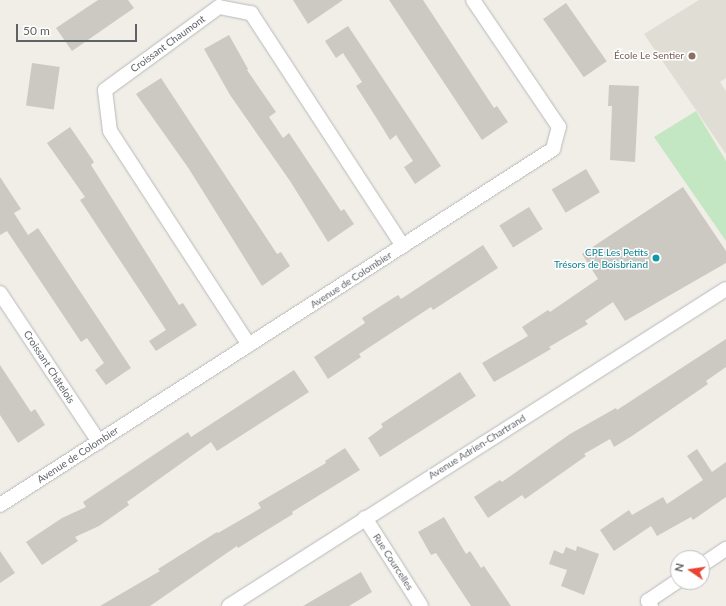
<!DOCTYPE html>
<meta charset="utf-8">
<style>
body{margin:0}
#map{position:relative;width:726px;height:606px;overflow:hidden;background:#f0eee6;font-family:Lato,sans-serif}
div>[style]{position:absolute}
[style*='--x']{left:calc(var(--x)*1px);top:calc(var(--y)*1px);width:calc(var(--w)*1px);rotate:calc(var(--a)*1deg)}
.education>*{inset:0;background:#e0ddd4}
.green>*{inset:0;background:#c3e7c3}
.building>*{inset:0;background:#ccc9c3;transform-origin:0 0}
.roads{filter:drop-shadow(0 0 1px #b7b9bd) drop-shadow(0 0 1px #b7b9bd)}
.minor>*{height:14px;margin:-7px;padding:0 7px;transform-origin:7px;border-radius:7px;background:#fff}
.dots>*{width:11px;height:11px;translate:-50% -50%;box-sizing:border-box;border:2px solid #fff;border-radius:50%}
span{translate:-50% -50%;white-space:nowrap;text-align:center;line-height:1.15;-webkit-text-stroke:3px #fff;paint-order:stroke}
.street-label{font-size:10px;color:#5e6267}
.education-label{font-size:10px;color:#785e54}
.right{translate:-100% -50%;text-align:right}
.culture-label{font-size:10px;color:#0d838f}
.north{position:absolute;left:670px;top:550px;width:40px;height:40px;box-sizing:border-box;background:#fff;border:1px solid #bfc0c2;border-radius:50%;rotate:283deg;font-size:11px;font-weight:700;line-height:16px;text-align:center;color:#5e6267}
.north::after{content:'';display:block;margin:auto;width:14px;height:18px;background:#ea4333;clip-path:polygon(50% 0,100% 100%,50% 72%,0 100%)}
.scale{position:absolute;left:16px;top:24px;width:121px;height:18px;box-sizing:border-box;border:2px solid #5e6267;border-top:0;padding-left:5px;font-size:12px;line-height:14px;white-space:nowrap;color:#5e6267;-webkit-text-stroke:3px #fff;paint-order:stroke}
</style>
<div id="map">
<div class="education">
<i style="clip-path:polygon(699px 0,726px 0,726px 78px,720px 82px,726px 91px,726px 154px,644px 34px)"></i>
</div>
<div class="green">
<i style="clip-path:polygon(696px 111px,726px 161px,726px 241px,654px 137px)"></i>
</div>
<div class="building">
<i style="clip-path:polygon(98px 0,128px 0,134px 8px,72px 51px,56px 28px)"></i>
<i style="clip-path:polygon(293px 0,343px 0,308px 24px)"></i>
<i style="clip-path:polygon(389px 0,423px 0,494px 108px,497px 106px,508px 122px,482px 140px)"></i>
<i style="left:566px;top:3px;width:71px;height:28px;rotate:55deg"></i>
<i style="clip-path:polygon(348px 26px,441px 166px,415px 184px,404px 167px,413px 161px,396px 135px,390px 140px,379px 122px,356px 86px,362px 82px,343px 53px,336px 58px,325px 41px)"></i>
<i style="clip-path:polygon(229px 35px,248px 69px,247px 70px,276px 112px,269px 117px,283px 138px,289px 133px,341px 211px,344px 209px,354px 224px,328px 242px,290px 181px,230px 95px,204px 49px)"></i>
<i style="left:32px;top:63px;width:28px;height:43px;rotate:8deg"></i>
<i style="clip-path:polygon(161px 78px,277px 254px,281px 252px,290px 266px,262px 286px,189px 169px,136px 94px)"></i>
<i style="clip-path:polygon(609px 85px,639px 86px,635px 162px,610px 160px,612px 106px,608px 106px)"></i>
<i style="clip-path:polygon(70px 127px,94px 162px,91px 165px,179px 305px,183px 303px,197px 325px,156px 351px,149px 341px,166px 330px,80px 200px,85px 197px,47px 143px)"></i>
<i style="left:586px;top:169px;width:27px;height:40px;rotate:59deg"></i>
<i style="clip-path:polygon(0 177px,21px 209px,14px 213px,28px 235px,38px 228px,131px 368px,106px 385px,95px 370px,104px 363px,87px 338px,81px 342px,7px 231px,0 235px)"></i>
<i style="clip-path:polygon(683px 187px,726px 251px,726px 263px,625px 321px,613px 302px,585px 321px,588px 324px,549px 347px,551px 349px,494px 382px,482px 363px,528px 336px,522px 327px,548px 310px,550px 312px,598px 279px,582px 254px)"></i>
<i style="left:529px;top:207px;width:26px;height:35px;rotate:58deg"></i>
<i style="clip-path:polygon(483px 245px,498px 268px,433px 310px,431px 307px,359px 354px,361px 357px,328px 379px,314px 357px,365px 323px,362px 318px,398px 295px,401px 299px)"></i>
<i style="clip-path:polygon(726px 339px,726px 367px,706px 381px,708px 384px,632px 436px,614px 447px,610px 439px,584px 454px,586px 456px,525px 499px,522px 495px,488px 518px,474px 497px,500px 480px,502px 482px,570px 434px,616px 408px,617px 410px)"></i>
<i style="clip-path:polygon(0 365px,31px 412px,35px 409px,45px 425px,18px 443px,0 415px)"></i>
<i style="clip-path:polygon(294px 370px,309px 392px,217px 451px,211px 442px,127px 502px,129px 505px,99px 526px,75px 537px,78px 541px,42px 565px,26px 542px,62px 518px,86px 507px,83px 502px,188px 432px,191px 437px)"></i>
<i style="clip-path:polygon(460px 372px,476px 396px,380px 457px,368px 438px,383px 427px,381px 424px)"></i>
<i style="clip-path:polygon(345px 448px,360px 470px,292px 512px,293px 514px,238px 548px,237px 546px,150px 606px,100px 606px,160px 571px,158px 569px,217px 532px,218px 533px,261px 508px,258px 503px,326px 463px,325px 461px)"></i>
<i style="clip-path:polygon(697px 449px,712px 472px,726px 462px,726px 497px,693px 520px,691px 517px,657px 536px,651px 526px,614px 551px,600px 530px,629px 510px,632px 515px,663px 497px,667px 504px,703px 480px,687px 456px)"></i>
<i style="clip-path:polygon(444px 517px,466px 554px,470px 551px,481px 568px,484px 566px,511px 606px,471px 606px,436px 553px,431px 555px,418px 532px)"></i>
<i style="clip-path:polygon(577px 546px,599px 554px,584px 595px,561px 586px,567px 570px,549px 564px,554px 550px,563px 554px,566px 547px,576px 551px)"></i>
<i style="clip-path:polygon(0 551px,15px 573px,0 583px)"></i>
<i style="clip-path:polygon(361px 572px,372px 592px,349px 606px,303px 606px)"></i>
</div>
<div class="roads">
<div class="minor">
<i style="--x:0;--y:293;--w:179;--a:56.4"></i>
<i style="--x:249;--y:345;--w:255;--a:-123"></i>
<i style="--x:110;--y:131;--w:41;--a:-97"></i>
<i style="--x:105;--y:90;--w:141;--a:-36.1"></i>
<i style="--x:219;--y:7;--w:33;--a:11"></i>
<i style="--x:251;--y:13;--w:278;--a:56.9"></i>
<i style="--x:0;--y:505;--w:658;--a:-32.77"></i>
<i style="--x:553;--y:149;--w:23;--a:-75"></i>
<i style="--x:559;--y:127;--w:153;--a:-124.1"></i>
<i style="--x:365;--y:518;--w:104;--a:57.5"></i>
<i style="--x:702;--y:565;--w:29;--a:-34"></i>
<i style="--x:229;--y:606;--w:589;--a:-32.53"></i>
<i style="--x:651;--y:606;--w:6;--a:-121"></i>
<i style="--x:648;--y:601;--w:36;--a:-34"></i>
</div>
</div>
<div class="dots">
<i style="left:692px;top:56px;background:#8d6e63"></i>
<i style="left:656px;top:258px;background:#0f9aa8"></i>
</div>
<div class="street-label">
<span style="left:168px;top:44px;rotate:-36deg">Croissant Chaumont</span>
<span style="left:351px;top:280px;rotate:-33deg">Avenue de Colombier</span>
<span style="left:49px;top:367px;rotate:57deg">Croissant Châtelois</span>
<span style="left:477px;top:447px;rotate:-32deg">Avenue Adrien-Chartrand</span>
<span style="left:78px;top:455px;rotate:-33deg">Avenue de Colombier</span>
<span style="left:393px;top:562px;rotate:57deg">Rue Courcelles</span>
</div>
<div class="education-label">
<span class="right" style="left:684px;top:56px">École Le Sentier</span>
</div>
<div class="culture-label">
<span class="right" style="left:648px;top:258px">CPE Les Petits<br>Trésors de Boisbriand</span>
</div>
<div class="north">N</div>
<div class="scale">50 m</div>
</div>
